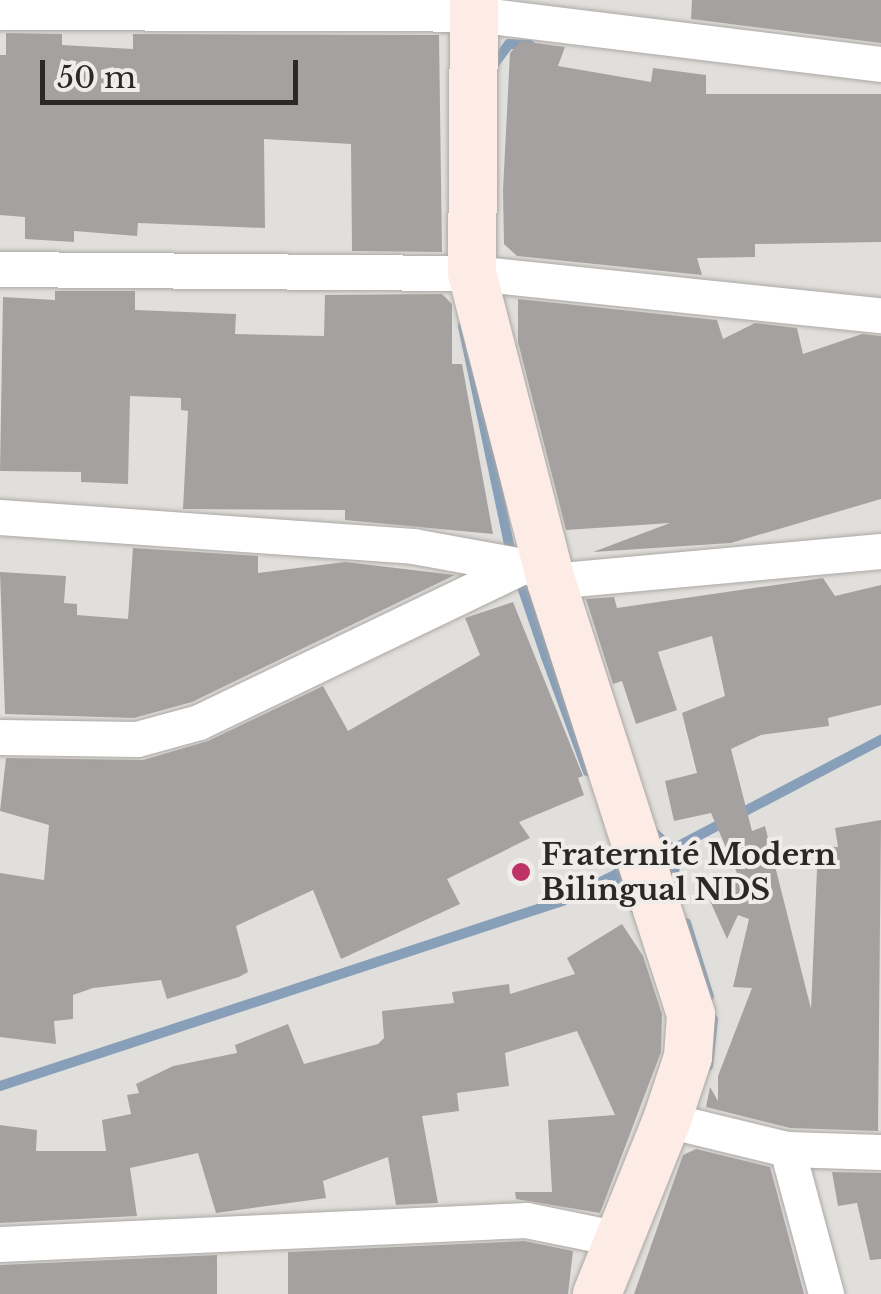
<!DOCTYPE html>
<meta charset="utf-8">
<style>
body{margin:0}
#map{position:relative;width:881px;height:1294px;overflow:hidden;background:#e1dfdc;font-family:"Libre Baskerville",serif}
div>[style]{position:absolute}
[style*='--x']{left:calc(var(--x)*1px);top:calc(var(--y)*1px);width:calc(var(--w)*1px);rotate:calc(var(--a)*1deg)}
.stream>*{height:10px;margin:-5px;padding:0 5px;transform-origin:5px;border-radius:5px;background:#879fb8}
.building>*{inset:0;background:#a5a1a0}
.roads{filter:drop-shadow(0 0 2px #aba8a5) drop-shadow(0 0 2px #aba8a5)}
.street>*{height:35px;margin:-17.5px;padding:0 17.5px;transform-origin:17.5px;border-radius:17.5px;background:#fff}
.secondary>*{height:48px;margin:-24px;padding:0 24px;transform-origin:24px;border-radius:24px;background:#fdece6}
.dots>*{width:28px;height:28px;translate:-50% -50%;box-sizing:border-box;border:5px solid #efece9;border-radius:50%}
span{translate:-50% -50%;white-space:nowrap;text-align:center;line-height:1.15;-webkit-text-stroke:8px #efece9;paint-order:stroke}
.poi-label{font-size:30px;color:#2a2928;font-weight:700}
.left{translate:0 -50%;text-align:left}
.scale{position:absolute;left:40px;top:60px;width:258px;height:45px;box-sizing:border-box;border:5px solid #2a2928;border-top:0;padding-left:12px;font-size:30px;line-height:35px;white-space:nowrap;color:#2a2928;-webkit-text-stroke:8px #efece9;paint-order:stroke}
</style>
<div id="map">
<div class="stream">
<i style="--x:494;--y:64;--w:25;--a:-53"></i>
<i style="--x:509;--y:44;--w:21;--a:3"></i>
<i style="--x:463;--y:326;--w:233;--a:78.1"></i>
<i style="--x:521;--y:584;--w:77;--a:71.1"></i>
<i style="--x:546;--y:657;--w:122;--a:69.9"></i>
<i style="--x:653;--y:832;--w:30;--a:41"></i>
<i style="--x:676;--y:852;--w:36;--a:95"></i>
<i style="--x:652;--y:860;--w:259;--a:-27.7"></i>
<i style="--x:619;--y:868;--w:28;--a:82"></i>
<i style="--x:623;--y:896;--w:18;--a:47"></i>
<i style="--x:686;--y:923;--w:77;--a:72.7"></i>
<i style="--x:708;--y:1066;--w:47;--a:-83.9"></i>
<i style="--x:0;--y:1086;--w:592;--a:-18.22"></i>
<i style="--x:562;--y:901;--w:77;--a:-26.2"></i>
</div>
<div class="building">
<i style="clip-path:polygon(692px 0,881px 0,881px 43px,691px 19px)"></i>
<i style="clip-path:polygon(6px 33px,62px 34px,62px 45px,133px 49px,133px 34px,439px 35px,442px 252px,352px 251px,351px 144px,264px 139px,265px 228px,138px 223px,137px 236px,74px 231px,74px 242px,25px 239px,25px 217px,0 215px,0 55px,6px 55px)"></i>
<i style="clip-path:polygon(521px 41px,565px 47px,558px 66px,651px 82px,653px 68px,706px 75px,706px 94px,881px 94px,881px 242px,755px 244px,755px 257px,697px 258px,702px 275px,517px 256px,504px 244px,503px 190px,510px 53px)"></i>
<i style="clip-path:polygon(55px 291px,135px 291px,135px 310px,236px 314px,235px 334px,324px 336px,325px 295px,442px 294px,452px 304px,452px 364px,462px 364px,493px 534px,345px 520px,345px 510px,183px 509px,188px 411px,181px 410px,181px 398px,130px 396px,128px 484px,81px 482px,81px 472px,0 471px,3px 297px,55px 300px)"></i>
<i style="clip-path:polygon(518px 299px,717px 320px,723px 339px,755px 323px,797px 328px,803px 354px,862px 334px,881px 336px,881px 499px,731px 543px,593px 552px,670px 523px,566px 530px,518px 342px)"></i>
<i style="clip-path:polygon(133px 548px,258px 556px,258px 573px,345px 562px,455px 575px,192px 702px,134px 718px,5px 714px,0 572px,66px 576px,64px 603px,77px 604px,77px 615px,128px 619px)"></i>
<i style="clip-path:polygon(823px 578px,835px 596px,881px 585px,881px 705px,828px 718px,829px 726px,761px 735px,731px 749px,752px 831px,765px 826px,811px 1009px,818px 846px,838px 847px,835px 828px,881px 820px,878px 1131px,790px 1128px,706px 1107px,710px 1087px,718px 1101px,718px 1076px,752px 988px,733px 987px,749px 919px,738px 915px,727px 939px,707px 894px,740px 880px,711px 813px,674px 821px,665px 781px,697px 773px,682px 713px,725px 696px,712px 636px,658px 652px,677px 710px,636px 724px,622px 681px,613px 684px,586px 599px,614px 597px,617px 608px)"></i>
<i style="clip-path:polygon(513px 602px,583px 776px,578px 778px,584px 795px,519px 822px,530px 838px,447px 879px,460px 904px,341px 959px,313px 890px,236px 926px,248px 972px,239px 977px,167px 999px,161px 980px,93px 988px,73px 995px,73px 1019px,54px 1021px,56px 1044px,0 1037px,0 873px,44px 880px,49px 825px,0 811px,6px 758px,143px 760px,208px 741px,323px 686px,348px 731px,480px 655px,465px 618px)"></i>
<i style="clip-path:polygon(622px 924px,643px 956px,662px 1014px,661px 1052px,600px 1213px,516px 1199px,515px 1192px,552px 1192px,548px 1120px,615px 1115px,577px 1031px,505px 1053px,509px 1086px,457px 1093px,459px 1111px,422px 1116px,438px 1203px,396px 1205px,388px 1157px,323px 1181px,326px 1198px,216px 1213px,198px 1153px,130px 1168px,137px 1216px,0 1223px,0 1125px,37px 1130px,36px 1151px,106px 1151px,102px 1120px,131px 1114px,127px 1095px,139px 1093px,136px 1084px,173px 1066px,237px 1053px,235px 1045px,288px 1024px,304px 1064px,378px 1044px,384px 1038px,382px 1011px,454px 1003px,452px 992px,509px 984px,510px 994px,575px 974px,567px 958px)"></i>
<i style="clip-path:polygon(696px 1149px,770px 1167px,804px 1294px,634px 1294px,683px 1155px)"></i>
<i style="clip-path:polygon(832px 1172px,881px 1173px,881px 1259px,870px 1260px,857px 1203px,838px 1206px)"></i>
<i style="clip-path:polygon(524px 1241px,573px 1251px,568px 1294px,288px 1294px,288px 1252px)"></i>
<i style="clip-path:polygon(217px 1255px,217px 1294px,0 1294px,0 1265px)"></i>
</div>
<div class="roads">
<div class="street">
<i style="--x:0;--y:12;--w:474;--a:0.2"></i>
<i style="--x:474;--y:14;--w:410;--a:7"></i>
<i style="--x:0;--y:269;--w:472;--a:0.5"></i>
<i style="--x:472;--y:273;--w:411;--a:5.9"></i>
<i style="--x:0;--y:517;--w:414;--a:4"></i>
<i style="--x:413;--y:546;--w:123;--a:10.3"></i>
<i style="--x:551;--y:581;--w:331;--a:-5.2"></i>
<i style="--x:0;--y:737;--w:137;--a:0.8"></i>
<i style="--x:137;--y:739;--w:64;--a:-15.3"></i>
<i style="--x:199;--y:722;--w:360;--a:-25.7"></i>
<i style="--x:667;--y:1120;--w:123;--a:13.6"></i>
<i style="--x:787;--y:1149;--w:94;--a:1.8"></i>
<i style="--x:787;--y:1149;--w:150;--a:74.9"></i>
<i style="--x:0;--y:1244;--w:527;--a:-2.61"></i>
<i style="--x:526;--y:1220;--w:95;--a:11.5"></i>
</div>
<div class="secondary">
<i style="--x:474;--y:0;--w:273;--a:90.4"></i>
<i style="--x:472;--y:273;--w:318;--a:75.6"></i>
<i style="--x:551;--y:581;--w:456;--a:72.1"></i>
<i style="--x:691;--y:1015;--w:42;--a:94.1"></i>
<i style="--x:688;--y:1057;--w:66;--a:108.4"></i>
<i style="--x:667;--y:1120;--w:188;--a:111.9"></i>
</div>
</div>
<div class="dots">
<i style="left:521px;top:872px;background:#be3267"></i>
</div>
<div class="poi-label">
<span class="left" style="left:541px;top:872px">Fraternité Modern<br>Bilingual NDS</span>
</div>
<div class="scale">50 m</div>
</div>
